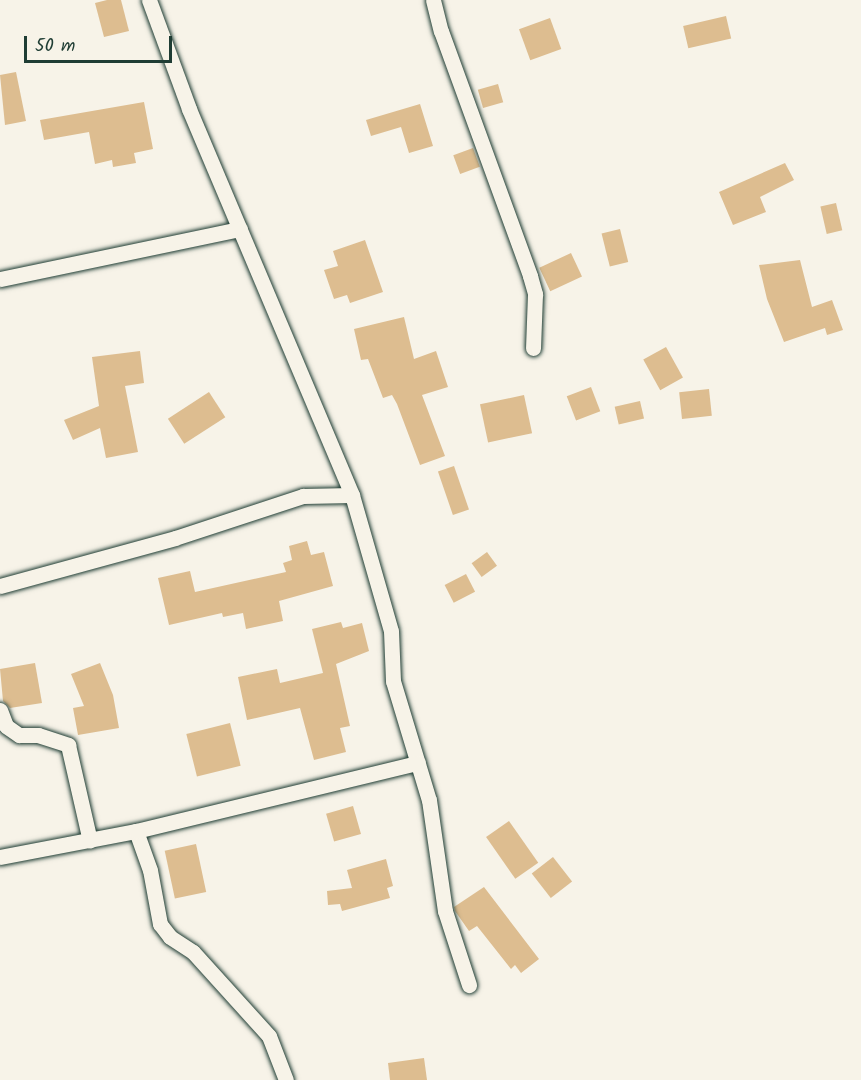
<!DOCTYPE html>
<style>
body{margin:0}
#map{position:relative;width:861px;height:1080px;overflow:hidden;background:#f7f3e8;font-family:Kalam,sans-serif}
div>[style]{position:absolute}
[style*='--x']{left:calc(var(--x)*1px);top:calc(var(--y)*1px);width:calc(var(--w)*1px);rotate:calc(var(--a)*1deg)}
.building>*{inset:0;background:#ddbd90;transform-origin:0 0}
.roads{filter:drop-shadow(0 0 2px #1f3d34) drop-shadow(0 0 2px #1f3d34)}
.street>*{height:15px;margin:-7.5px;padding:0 7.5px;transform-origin:7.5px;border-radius:7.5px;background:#f7f3e8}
span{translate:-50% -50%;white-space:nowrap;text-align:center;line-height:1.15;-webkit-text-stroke:6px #f7f3e8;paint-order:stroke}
.scale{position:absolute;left:24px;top:36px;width:148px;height:27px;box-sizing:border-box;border:3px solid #1f3d34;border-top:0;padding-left:8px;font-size:18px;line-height:21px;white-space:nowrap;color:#1f3d34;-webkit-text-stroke:4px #f7f3e8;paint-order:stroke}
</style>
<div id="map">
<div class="building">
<i style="clip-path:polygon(107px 0,121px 0,129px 31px,104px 37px,95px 3px)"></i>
<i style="left:726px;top:16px;width:23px;height:44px;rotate:77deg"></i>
<i style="left:550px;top:18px;width:33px;height:33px;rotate:70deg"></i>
<i style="clip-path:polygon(16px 72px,26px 121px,5px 125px,0 75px)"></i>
<i style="left:498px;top:84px;width:19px;height:21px;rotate:74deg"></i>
<i style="clip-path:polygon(144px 102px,153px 149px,134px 153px,136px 163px,113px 167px,112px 160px,95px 164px,89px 132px,44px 140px,40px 120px)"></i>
<i style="clip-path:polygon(420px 104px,433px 146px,409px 153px,401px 127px,371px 136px,366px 120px)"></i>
<i style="left:473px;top:148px;width:20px;height:21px;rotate:70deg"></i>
<i style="clip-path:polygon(785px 163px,794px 180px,760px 197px,766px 212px,733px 225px,719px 192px)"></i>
<i style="left:836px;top:203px;width:28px;height:16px;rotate:77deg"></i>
<i style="left:620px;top:229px;width:34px;height:19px;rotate:76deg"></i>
<i style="clip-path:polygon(365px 240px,383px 292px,350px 303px,347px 295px,334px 299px,324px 270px,338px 266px,333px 251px)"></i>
<i style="left:571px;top:253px;width:26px;height:35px;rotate:65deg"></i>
<i style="clip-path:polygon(800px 260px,812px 307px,832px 300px,843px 330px,827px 335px,825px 328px,784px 342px,767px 299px,759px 265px)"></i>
<i style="clip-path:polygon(404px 317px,414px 359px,436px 351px,448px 387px,422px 395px,445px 456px,420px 465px,397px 404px,392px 395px,383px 398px,368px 359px,361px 360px,354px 329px)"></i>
<i style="left:666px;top:347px;width:35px;height:26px;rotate:61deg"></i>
<i style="clip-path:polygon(140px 351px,144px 383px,125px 386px,138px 452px,106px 458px,100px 428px,73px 440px,64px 420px,99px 406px,92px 357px)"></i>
<i style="left:591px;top:387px;width:26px;height:26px;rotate:69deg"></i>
<i style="left:709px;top:389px;width:27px;height:30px;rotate:84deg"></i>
<i style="left:209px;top:392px;width:30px;height:49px;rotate:57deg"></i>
<i style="left:524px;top:395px;width:39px;height:45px;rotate:78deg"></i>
<i style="left:640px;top:401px;width:18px;height:26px;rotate:77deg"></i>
<i style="left:454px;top:466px;width:46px;height:17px;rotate:71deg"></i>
<i style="clip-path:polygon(307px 541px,311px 555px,324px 552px,333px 586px,279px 601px,283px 621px,246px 629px,243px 613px,223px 617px,222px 613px,169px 625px,158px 578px,190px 571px,195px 592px,286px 572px,283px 563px,292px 560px,289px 546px)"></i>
<i style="left:487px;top:552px;width:17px;height:19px;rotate:54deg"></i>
<i style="left:466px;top:574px;width:20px;height:24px;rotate:63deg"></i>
<i style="clip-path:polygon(341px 622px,343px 628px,362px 623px,369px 651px,336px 664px,350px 726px,340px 728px,346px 752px,314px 760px,300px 708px,247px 720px,238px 677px,277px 669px,280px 683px,323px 673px,312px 629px)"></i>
<i style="clip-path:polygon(35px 663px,42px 703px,10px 708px,3px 701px,0 669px)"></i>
<i style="clip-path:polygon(100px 663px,113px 695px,119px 728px,78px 735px,73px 708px,84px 706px,71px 674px)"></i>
<i style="left:230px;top:723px;width:44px;height:45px;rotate:76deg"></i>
<i style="left:353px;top:806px;width:29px;height:28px;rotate:74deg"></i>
<i style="left:509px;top:821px;width:51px;height:28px;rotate:55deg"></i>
<i style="left:196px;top:844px;width:49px;height:32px;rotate:78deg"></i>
<i style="left:553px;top:857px;width:31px;height:27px;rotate:52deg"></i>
<i style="clip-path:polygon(386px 859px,393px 886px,387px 888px,390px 898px,342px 911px,340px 904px,328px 905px,327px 891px,352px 888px,347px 870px)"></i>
<i style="clip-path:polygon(484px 887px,539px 959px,521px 973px,515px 965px,511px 969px,477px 926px,469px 931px,455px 911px,454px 907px)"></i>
<i style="clip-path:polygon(424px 1058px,427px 1080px,390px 1080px,388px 1063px)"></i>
</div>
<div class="roads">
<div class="street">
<i style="--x:149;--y:0;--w:116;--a:69.8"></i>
<i style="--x:189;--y:109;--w:419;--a:67.1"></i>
<i style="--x:433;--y:0;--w:32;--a:76"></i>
<i style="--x:441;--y:31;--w:261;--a:70"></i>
<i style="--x:530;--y:276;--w:19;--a:74"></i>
<i style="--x:535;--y:294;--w:54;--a:92.1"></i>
<i style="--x:0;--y:279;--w:245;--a:-11.8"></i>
<i style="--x:0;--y:586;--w:181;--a:-15.3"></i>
<i style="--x:175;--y:538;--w:135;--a:-18.2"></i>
<i style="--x:303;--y:496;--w:49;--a:-1.2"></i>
<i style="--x:352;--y:495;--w:141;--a:74"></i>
<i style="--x:391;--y:631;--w:50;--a:87.7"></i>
<i style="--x:393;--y:681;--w:124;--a:73.2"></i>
<i style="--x:429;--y:800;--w:112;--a:81.8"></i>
<i style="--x:445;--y:911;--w:78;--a:72"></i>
<i style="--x:0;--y:710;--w:17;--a:69"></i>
<i style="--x:6;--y:726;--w:16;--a:35"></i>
<i style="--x:19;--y:735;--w:19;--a:0"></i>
<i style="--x:38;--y:735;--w:32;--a:18"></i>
<i style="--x:68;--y:745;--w:98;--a:77.1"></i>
<i style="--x:136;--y:831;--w:41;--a:70.3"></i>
<i style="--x:150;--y:870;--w:55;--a:79.5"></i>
<i style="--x:160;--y:924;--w:16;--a:52"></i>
<i style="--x:170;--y:937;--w:27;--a:33"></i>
<i style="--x:193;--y:952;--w:113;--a:47.9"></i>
<i style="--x:269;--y:1036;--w:47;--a:68.9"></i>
<i style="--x:0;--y:857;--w:138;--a:-10.8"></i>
<i style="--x:136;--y:831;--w:290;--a:-13.6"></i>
</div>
</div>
<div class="scale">50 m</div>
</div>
